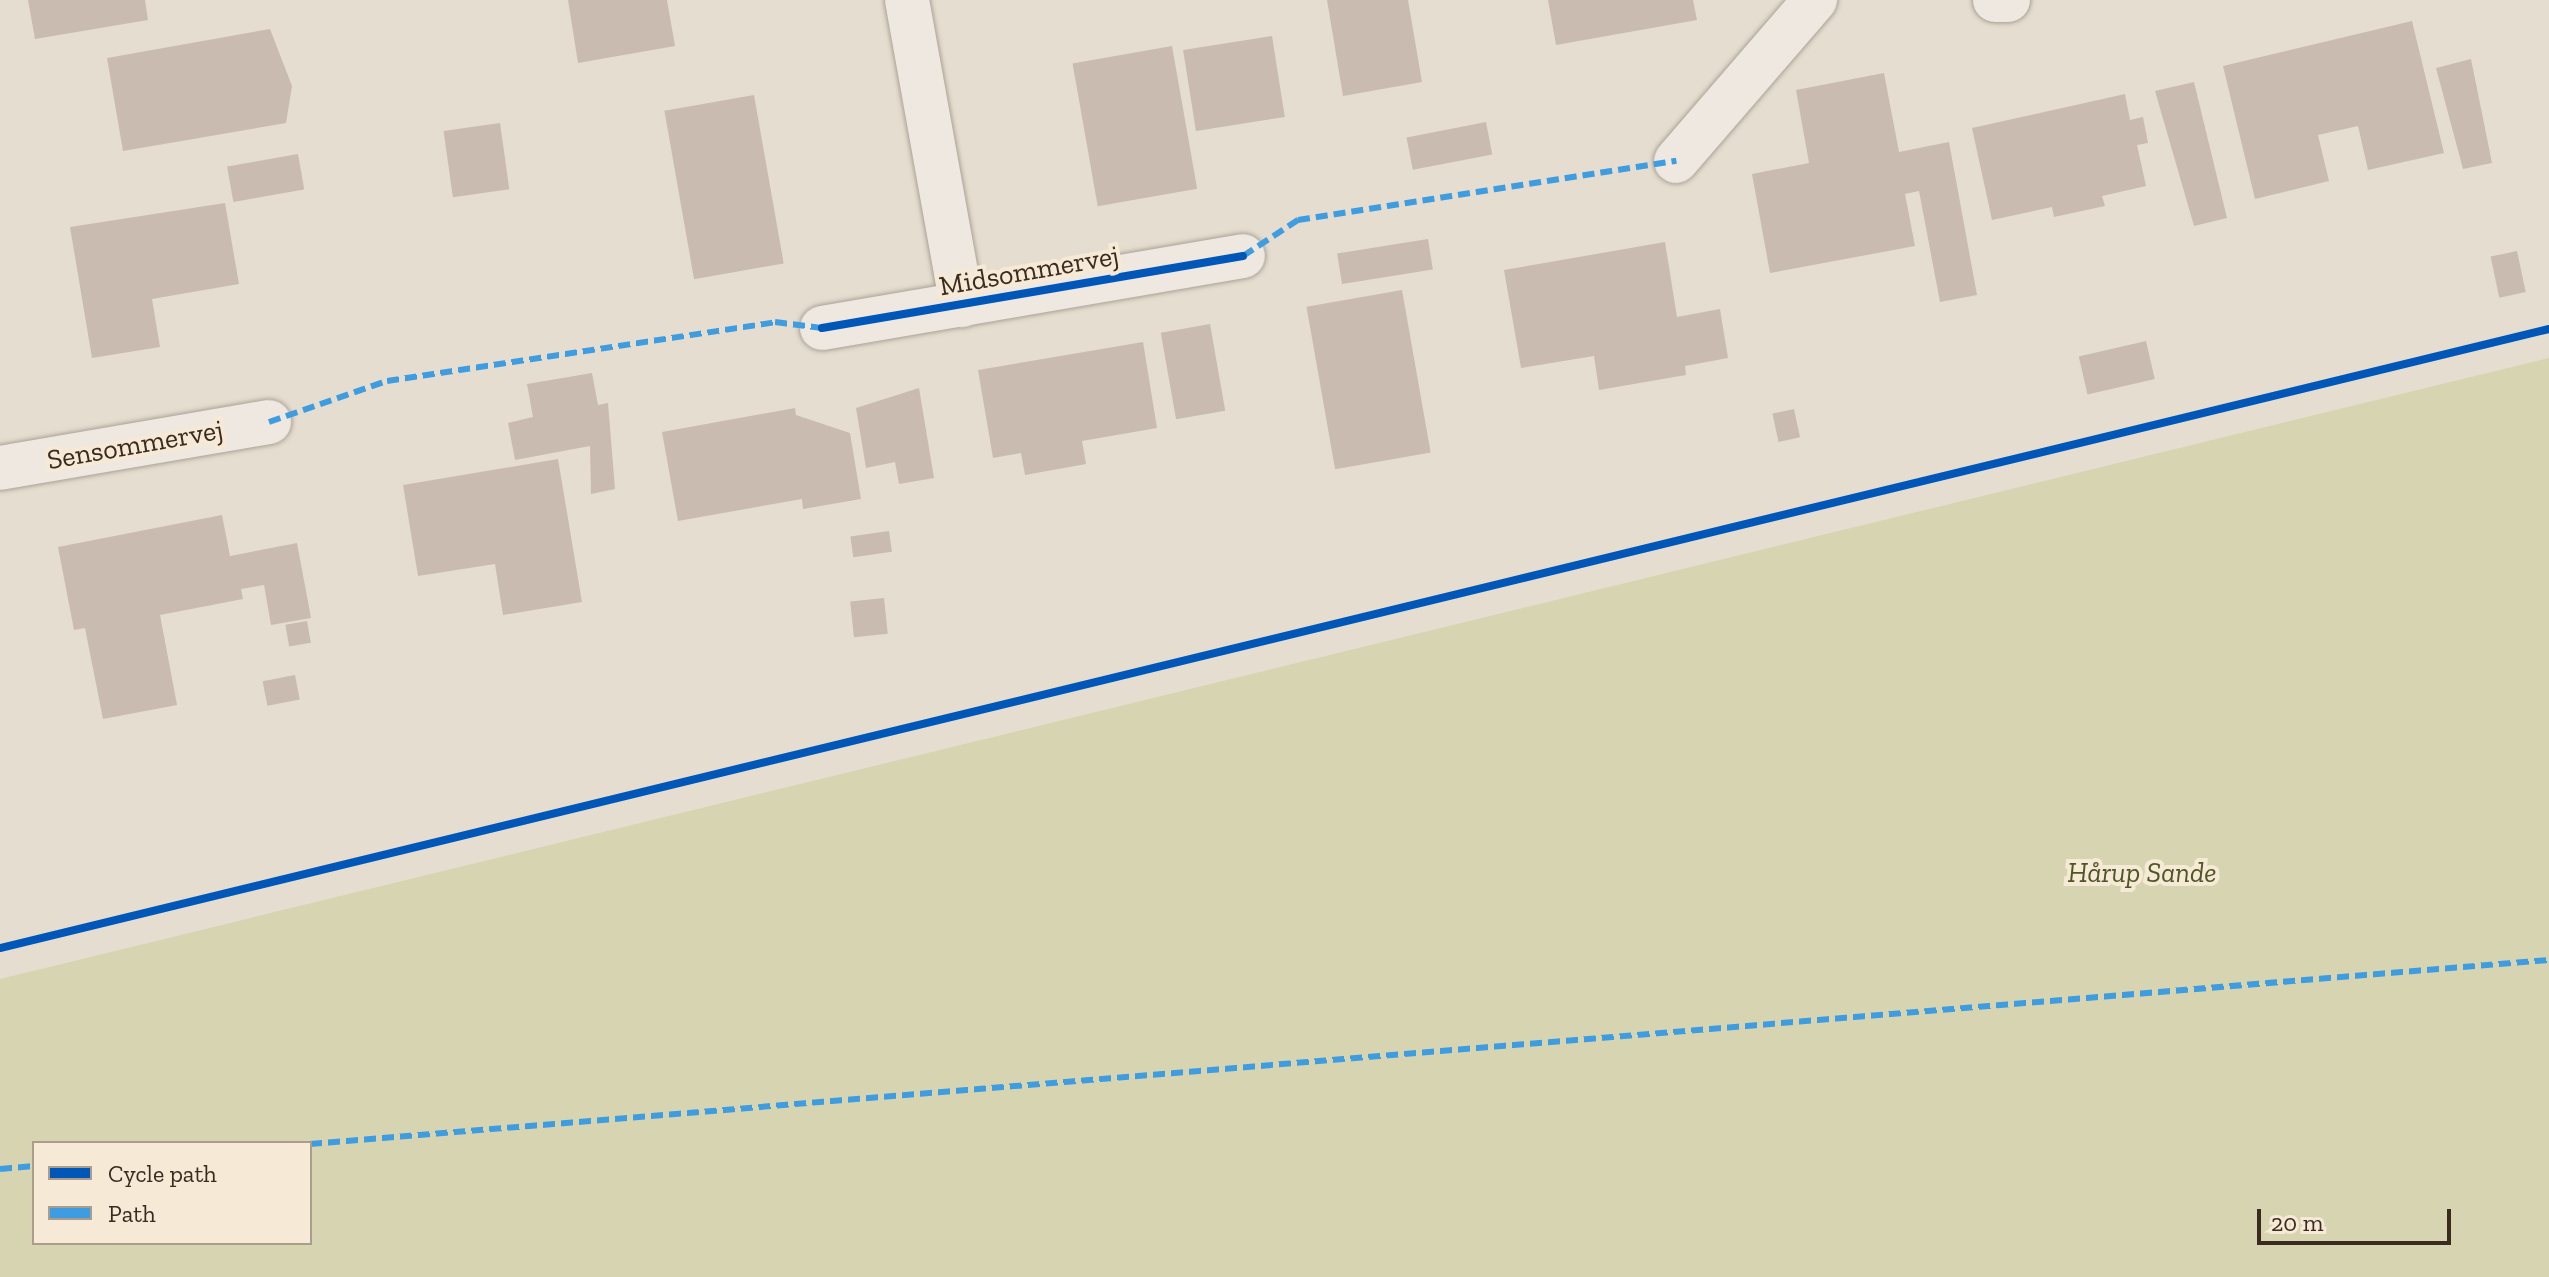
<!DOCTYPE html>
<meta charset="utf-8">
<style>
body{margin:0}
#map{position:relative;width:2549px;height:1277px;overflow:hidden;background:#e5ddcf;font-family:"Zilla Slab",serif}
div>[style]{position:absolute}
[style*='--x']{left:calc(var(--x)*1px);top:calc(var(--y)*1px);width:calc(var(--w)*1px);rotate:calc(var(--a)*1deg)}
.green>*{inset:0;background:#d7d4b1}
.building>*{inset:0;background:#c9bbb0;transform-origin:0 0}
.roads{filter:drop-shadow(0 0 2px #aba297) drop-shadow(0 0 2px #aba297)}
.minor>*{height:44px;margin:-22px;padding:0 22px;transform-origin:22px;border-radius:22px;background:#eee8e0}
.quiet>*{height:6px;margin-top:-3px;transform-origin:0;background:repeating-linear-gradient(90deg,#3e9ce0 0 12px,transparent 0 18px)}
.cycleway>*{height:8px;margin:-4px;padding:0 4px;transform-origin:4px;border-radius:4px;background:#0057b8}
span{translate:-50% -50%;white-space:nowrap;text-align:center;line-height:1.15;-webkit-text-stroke:8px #f6e9d6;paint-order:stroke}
.street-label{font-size:28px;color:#3a2a1f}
.park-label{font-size:28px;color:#4f5626;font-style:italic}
.legend{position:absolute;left:32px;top:1141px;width:280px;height:104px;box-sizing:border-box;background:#f6e9d6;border:2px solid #ab9d8d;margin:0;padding:10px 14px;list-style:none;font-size:24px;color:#3a2a1f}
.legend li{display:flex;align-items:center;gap:16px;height:40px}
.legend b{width:40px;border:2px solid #ab9d8d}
.scale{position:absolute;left:2257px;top:1209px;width:194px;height:36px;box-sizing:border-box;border:4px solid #3a2a1f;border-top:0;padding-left:10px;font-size:24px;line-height:28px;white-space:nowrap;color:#3a2a1f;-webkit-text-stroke:6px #f6e9d6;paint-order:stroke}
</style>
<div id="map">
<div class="green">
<i style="clip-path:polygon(evenodd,2549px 358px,2549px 1277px,0 1277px,0 979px,2549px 358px,34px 1143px,310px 1143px,310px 1243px,34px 1243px,34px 1143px)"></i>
</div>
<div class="building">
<i style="clip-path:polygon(28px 0,145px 0,148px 20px,35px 39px)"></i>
<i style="clip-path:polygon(568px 0,667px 0,675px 46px,578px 63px)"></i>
<i style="clip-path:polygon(1327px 0,1408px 0,1422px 82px,1343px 96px)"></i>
<i style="clip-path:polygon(1548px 0,1693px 0,1697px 20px,1556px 45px)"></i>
<i style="clip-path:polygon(2412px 21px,2444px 153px,2368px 170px,2358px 126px,2318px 135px,2329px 181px,2255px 199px,2223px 66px)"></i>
<i style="clip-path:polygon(270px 29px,292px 86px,286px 123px,123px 151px,107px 58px)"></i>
<i style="left:1272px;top:36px;width:82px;height:90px;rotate:81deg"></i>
<i style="left:1172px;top:46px;width:145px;height:101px;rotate:80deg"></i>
<i style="clip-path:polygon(2471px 59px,2492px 163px,2463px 169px,2436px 68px)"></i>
<i style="clip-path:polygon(1884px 73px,1899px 152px,1949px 142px,1977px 295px,1940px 302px,1919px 191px,1905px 194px,1915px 246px,1770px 273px,1752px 174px,1809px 163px,1796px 90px)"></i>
<i style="clip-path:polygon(2194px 82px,2227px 218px,2194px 226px,2155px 91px)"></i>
<i style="clip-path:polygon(2125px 94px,2130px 120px,2143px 117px,2148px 143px,2137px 145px,2146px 186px,2102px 196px,2105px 206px,2054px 217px,2052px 207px,1992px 220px,1972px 128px)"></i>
<i style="left:754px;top:95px;width:171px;height:91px;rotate:80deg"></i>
<i style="left:1486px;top:122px;width:33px;height:81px;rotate:79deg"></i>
<i style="left:500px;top:123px;width:67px;height:57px;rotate:82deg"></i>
<i style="left:298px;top:154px;width:36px;height:72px;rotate:80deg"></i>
<i style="clip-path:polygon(225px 203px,239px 284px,152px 299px,160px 347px,92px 358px,70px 227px)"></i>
<i style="left:1428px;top:239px;width:31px;height:92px;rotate:81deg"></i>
<i style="clip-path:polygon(1665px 242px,1677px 317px,1720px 309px,1728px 358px,1685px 366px,1686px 375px,1599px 390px,1594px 356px,1521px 368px,1504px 270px)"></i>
<i style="left:2517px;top:251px;width:42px;height:27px;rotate:78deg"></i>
<i style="left:1402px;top:290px;width:165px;height:97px;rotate:80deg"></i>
<i style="left:1210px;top:324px;width:88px;height:50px;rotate:80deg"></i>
<i style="left:2146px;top:341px;width:39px;height:69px;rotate:77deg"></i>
<i style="clip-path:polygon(1143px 342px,1157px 428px,1082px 441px,1086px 464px,1025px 475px,1021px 453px,993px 458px,978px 370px)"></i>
<i style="clip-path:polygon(592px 373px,598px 405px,608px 403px,615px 489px,591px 494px,590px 446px,515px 460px,508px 423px,533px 417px,527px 384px)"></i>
<i style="clip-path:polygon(919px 388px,934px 478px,899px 484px,895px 462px,866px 468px,856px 408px)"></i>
<i style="clip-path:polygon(795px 408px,796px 415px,850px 433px,861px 499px,803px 509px,802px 499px,678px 521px,662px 432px)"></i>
<i style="left:1794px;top:409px;width:29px;height:22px;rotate:78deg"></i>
<i style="clip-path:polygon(558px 459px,582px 602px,503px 615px,495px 564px,418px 576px,403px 485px)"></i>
<i style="clip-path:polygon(222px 515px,230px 556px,297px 543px,311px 618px,271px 625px,264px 585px,241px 589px,243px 599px,160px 615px,177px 705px,103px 719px,85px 628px,74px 630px,58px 547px)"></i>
<i style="left:889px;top:531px;width:21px;height:39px;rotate:82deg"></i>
<i style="left:884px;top:598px;width:36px;height:34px;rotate:84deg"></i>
<i style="left:307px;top:621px;width:22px;height:22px;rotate:80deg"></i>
<i style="left:295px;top:675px;width:25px;height:33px;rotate:79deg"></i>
</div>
<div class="roads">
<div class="minor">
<i style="--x:907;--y:0;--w:310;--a:79.8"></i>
<i style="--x:1995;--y:0;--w:13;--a:0"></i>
<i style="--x:1676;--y:161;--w:213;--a:-49.2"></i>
<i style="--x:822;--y:328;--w:427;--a:-9.7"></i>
<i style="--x:0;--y:468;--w:273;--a:-9.7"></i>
</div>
</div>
<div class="quiet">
<i style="--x:1243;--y:256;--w:66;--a:-33.2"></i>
<i style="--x:1298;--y:220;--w:383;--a:-8.9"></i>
<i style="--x:269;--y:422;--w:125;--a:-19.2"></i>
<i style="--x:387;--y:381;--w:392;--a:-8.6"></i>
<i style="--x:775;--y:322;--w:47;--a:7.3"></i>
<i style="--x:310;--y:1144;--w:2247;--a:-4.7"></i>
<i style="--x:0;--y:1169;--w:34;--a:-5"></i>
</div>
<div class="cycleway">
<i style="--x:822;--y:328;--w:427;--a:-9.7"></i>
<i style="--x:0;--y:948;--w:2623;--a:-13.65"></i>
</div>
<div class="street-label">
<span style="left:1029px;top:271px;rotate:-10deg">Midsommervej</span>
<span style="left:135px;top:445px;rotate:-10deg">Sensommervej</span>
</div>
<div class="park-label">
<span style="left:2142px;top:873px">Hårup Sande</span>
</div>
<ul class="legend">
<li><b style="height:10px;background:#0057b8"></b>Cycle path</li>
<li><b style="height:10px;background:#3e9ce0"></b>Path</li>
</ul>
<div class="scale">20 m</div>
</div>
